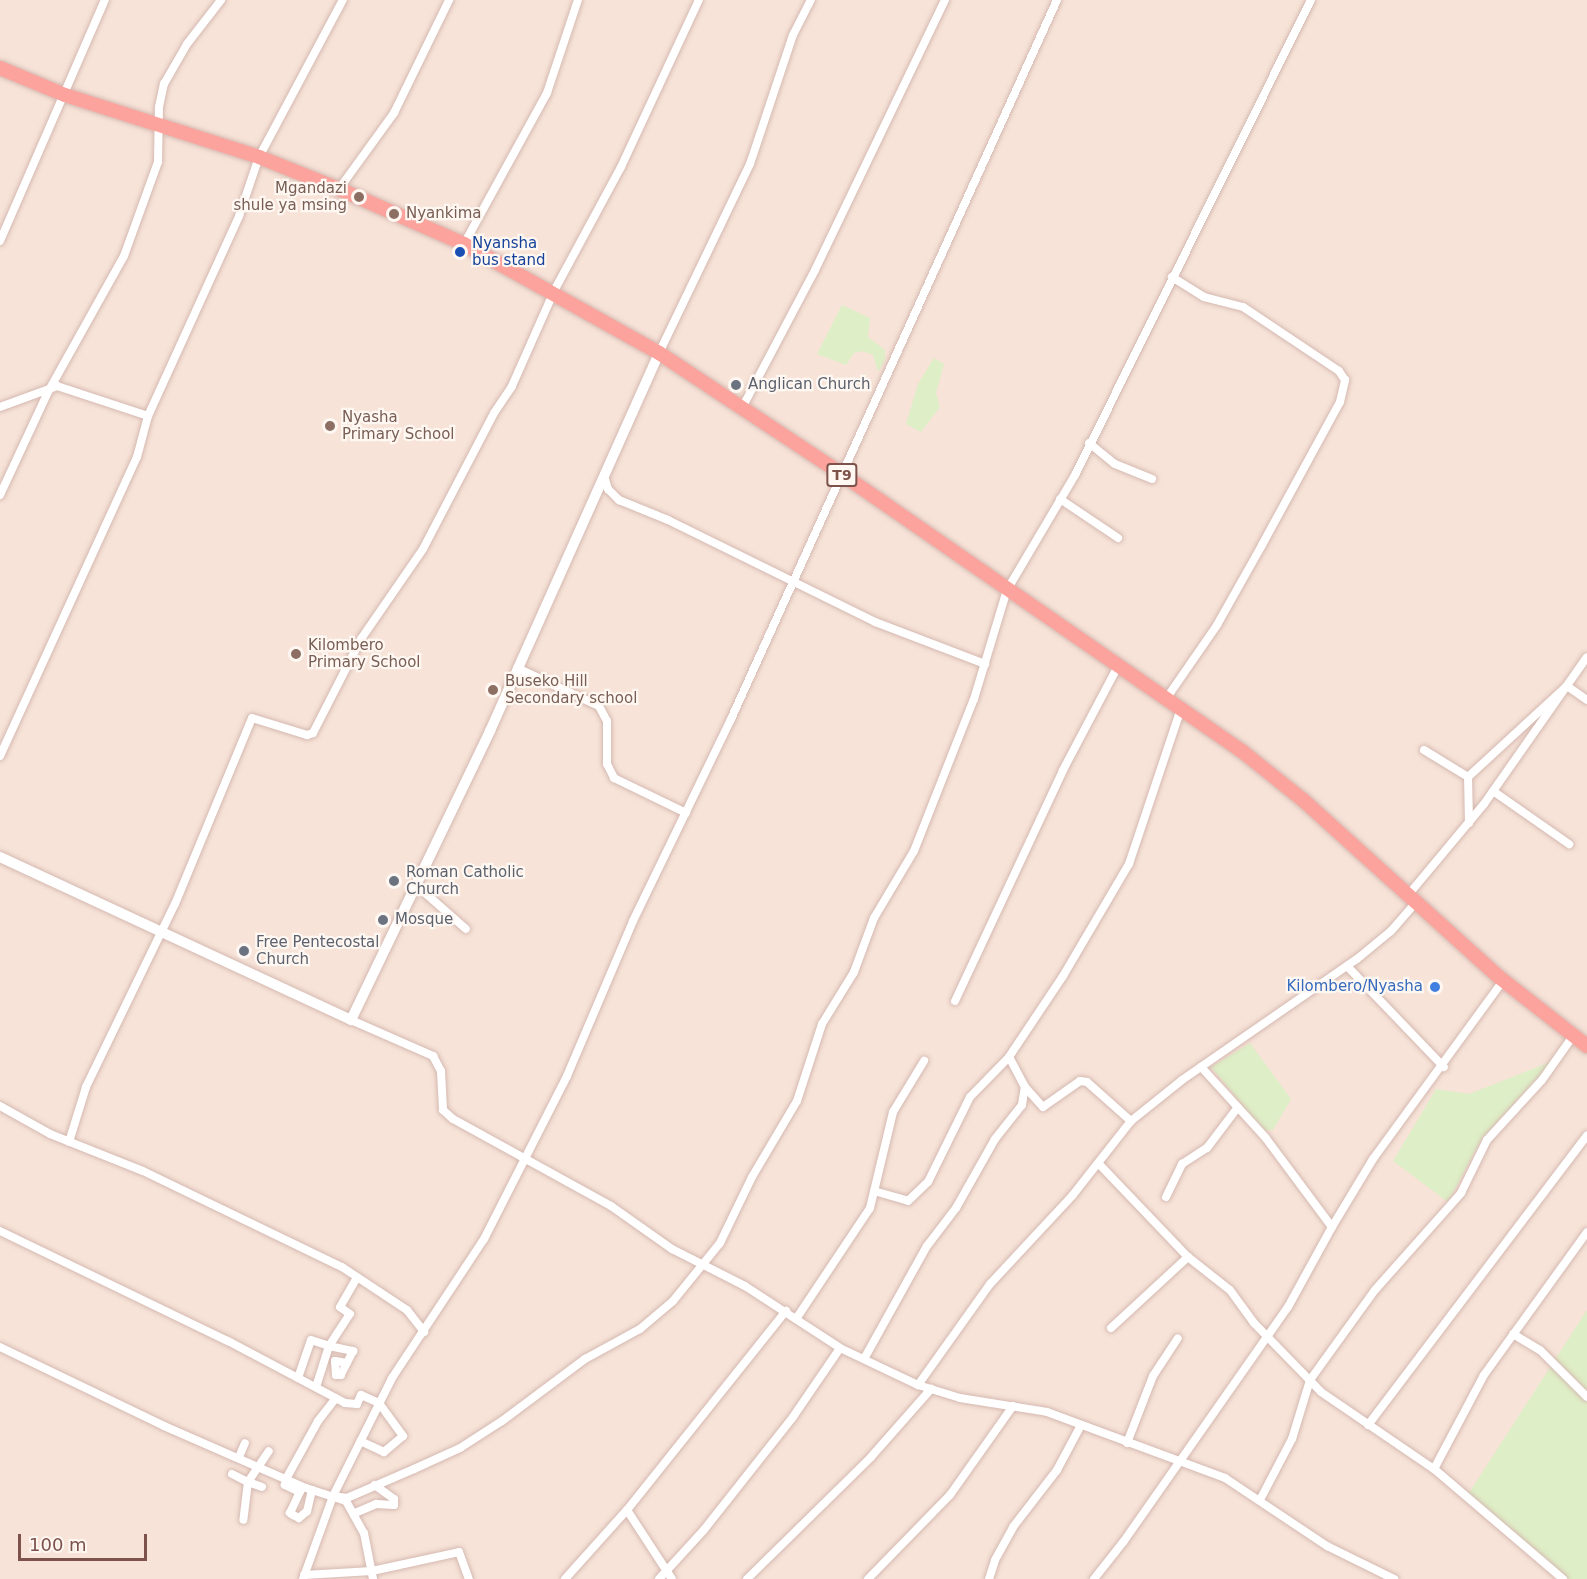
<!DOCTYPE html>
<style>
body{margin:0}
#map{position:relative;width:1587px;height:1579px;overflow:hidden;background:#fef2ea;font-family:"DejaVu Sans",sans-serif}
div>[style]{position:absolute}
[style*='--x']{left:calc(var(--x)*1px);top:calc(var(--y)*1px);width:calc(var(--w)*1px);rotate:calc(var(--a)*1deg)}
.residential>*{inset:0;background:#f7e3d8;transform-origin:0 0}
.green>*{inset:0;background:#deeec6}
.roads{filter:drop-shadow(0 0 2px #d5b9b1) drop-shadow(0 0 2px #d5b9b1)}
.street>*{height:8px;margin:-4px;padding:0 4px;transform-origin:4px;border-radius:4px;background:#fff}
.secondary>*{height:10px;margin:-5px;padding:0 5px;transform-origin:5px;border-radius:5px;background:#fff}
.highway>*{height:14px;margin:-7px;padding:0 7px;transform-origin:7px;border-radius:7px;background:#fca39d}
.dots>*{width:16px;height:16px;translate:-50% -50%;box-sizing:border-box;border:3px solid #fff7f2;border-radius:50%}
span{translate:-50% -50%;white-space:nowrap;text-align:center;line-height:1.15;-webkit-text-stroke:4.5px #fff7f2;paint-order:stroke}
.shield-label span{padding:2px 4px;background:#fff7f2;border:2px solid;border-radius:4px;-webkit-text-stroke-width:0}
.shield-label{font-size:14px;color:#7c524a;font-weight:700}
.education-label{font-size:15px;color:#785e54}
.right{translate:-100% -50%;text-align:right}
.left{translate:0 -50%;text-align:left}
.transit-label{font-size:15px;color:#164399}
.worship-label{font-size:15px;color:#5b616d}
.shop-label{font-size:15px;color:#366cbe}
.scale{position:absolute;left:18px;top:1534px;width:129px;height:27px;box-sizing:border-box;border:3px solid #7c524a;border-top:0;padding-left:8px;font-size:18px;line-height:21px;white-space:nowrap;color:#7c524a;-webkit-text-stroke:4px #fff7f2;paint-order:stroke}
</style>
<div id="map">
<div class="residential">
<i style="left:0;top:0;width:1587px;height:1579px"></i>
</div>
<div class="green">
<i style="clip-path:polygon(842px 305px,870px 318px,868px 337px,885px 350px,885px 360px,878px 372px,873px 355px,863px 351px,854px 353px,846px 365px,817px 354px)"></i>
<i style="clip-path:polygon(934px 358px,944px 364px,936px 393px,940px 407px,921px 432px,906px 424px,918px 384px)"></i>
<i style="clip-path:polygon(1250px 1043px,1291px 1099px,1273px 1130px,1264px 1131px,1211px 1067px)"></i>
<i style="clip-path:polygon(1555px 1060px,1483px 1137px,1448px 1202px,1393px 1161px,1436px 1089px,1469px 1094px)"></i>
<i style="clip-path:polygon(1587px 1310px,1587px 1579px,1565px 1579px,1467px 1496px)"></i>
</div>
<div class="roads">
<div class="street">
<i style="--x:339;--y:189;--w:94;--a:-54.1"></i>
<i style="--x:394;--y:113;--w:126;--a:-64"></i>
<i style="--x:0;--y:241;--w:263;--a:-66.5"></i>
<i style="--x:464;--y:244;--w:172;--a:-61.2"></i>
<i style="--x:547;--y:93;--w:98;--a:-71.6"></i>
<i style="--x:659;--y:353;--w:210;--a:-64.3"></i>
<i style="--x:750;--y:164;--w:136;--a:-71.6"></i>
<i style="--x:793;--y:35;--w:39;--a:-63"></i>
<i style="--x:0;--y:407;--w:61;--a:-20.2"></i>
<i style="--x:57;--y:386;--w:96;--a:18.2"></i>
<i style="--x:742;--y:408;--w:156;--a:-62.1"></i>
<i style="--x:815;--y:270;--w:300;--a:-64.3"></i>
<i style="--x:1089;--y:443;--w:33;--a:39"></i>
<i style="--x:1115;--y:464;--w:40;--a:22"></i>
<i style="--x:604;--y:476;--w:14;--a:73"></i>
<i style="--x:608;--y:489;--w:16;--a:45"></i>
<i style="--x:619;--y:500;--w:53;--a:22.2"></i>
<i style="--x:668;--y:520;--w:231;--a:26.2"></i>
<i style="--x:875;--y:622;--w:118;--a:20.9"></i>
<i style="--x:0;--y:495;--w:114;--a:-65"></i>
<i style="--x:48;--y:392;--w:156;--a:-60.8"></i>
<i style="--x:124;--y:256;--w:100;--a:-70.1"></i>
<i style="--x:158;--y:162;--w:55;--a:-89"></i>
<i style="--x:159;--y:107;--w:24;--a:-78"></i>
<i style="--x:164;--y:84;--w:46;--a:-60.1"></i>
<i style="--x:187;--y:44;--w:56;--a:-52.3"></i>
<i style="--x:1060;--y:499;--w:70;--a:33.9"></i>
<i style="--x:517;--y:668;--w:90;--a:24.9"></i>
<i style="--x:599;--y:706;--w:17;--a:62"></i>
<i style="--x:607;--y:721;--w:43;--a:90"></i>
<i style="--x:607;--y:764;--w:16;--a:63"></i>
<i style="--x:614;--y:778;--w:80;--a:25.9"></i>
<i style="--x:1166;--y:699;--w:90;--a:-55.4"></i>
<i style="--x:1217;--y:625;--w:92;--a:-60.6"></i>
<i style="--x:1262;--y:545;--w:163;--a:-61.4"></i>
<i style="--x:1340;--y:402;--w:23;--a:-77"></i>
<i style="--x:1345;--y:380;--w:11;--a:-124"></i>
<i style="--x:1339;--y:371;--w:115;--a:-146.3"></i>
<i style="--x:1243;--y:307;--w:40;--a:-165.6"></i>
<i style="--x:1204;--y:297;--w:38;--a:-148"></i>
<i style="--x:1424;--y:750;--w:52;--a:31.5"></i>
<i style="--x:0;--y:756;--w:329;--a:-65.4"></i>
<i style="--x:137;--y:457;--w:42;--a:-75"></i>
<i style="--x:148;--y:416;--w:220;--a:-65.5"></i>
<i style="--x:239;--y:216;--w:62;--a:-71.3"></i>
<i style="--x:259;--y:157;--w:178;--a:-61.9"></i>
<i style="--x:1493;--y:791;--w:93;--a:34.9"></i>
<i style="--x:1469;--y:823;--w:46;--a:-91.2"></i>
<i style="--x:1468;--y:777;--w:134;--a:-42.6"></i>
<i style="--x:1567;--y:686;--w:24;--a:35"></i>
<i style="--x:417;--y:886;--w:65;--a:41.3"></i>
<i style="--x:1409;--y:894;--w:117;--a:-50.2"></i>
<i style="--x:1484;--y:804;--w:179;--a:-55"></i>
<i style="--x:1347;--y:966;--w:140;--a:46.2"></i>
<i style="--x:955;--y:1001;--w:255;--a:-64.9"></i>
<i style="--x:1063;--y:770;--w:118;--a:-62.1"></i>
<i style="--x:351;--y:1020;--w:90;--a:23.7"></i>
<i style="--x:433;--y:1056;--w:17;--a:62"></i>
<i style="--x:441;--y:1071;--w:39;--a:87"></i>
<i style="--x:443;--y:1110;--w:13;--a:42"></i>
<i style="--x:453;--y:1119;--w:180;--a:28.8"></i>
<i style="--x:611;--y:1206;--w:75;--a:35.2"></i>
<i style="--x:672;--y:1249;--w:82;--a:26.9"></i>
<i style="--x:745;--y:1286;--w:113;--a:33.1"></i>
<i style="--x:840;--y:1348;--w:86;--a:25.4"></i>
<i style="--x:918;--y:1385;--w:44;--a:17.2"></i>
<i style="--x:960;--y:1398;--w:88;--a:9.1"></i>
<i style="--x:1047;--y:1412;--w:190;--a:20.3"></i>
<i style="--x:1225;--y:1478;--w:123;--a:33.7"></i>
<i style="--x:1327;--y:1546;--w:75;--a:26.2"></i>
<i style="--x:1025;--y:1087;--w:27;--a:48"></i>
<i style="--x:1043;--y:1107;--w:45;--a:-35.1"></i>
<i style="--x:1080;--y:1081;--w:7;--a:8"></i>
<i style="--x:1087;--y:1082;--w:59;--a:41.6"></i>
<i style="--x:0;--y:1106;--w:57;--a:29.2"></i>
<i style="--x:50;--y:1134;--w:100;--a:21.7"></i>
<i style="--x:143;--y:1171;--w:221;--a:25.8"></i>
<i style="--x:342;--y:1267;--w:78;--a:33.5"></i>
<i style="--x:407;--y:1310;--w:28;--a:52"></i>
<i style="--x:69;--y:1142;--w:58;--a:-72.8"></i>
<i style="--x:86;--y:1087;--w:203;--a:-64.1"></i>
<i style="--x:175;--y:904;--w:201;--a:-67.5"></i>
<i style="--x:252;--y:718;--w:58;--a:17.2"></i>
<i style="--x:307;--y:735;--w:6;--a:-18"></i>
<i style="--x:313;--y:733;--w:106;--a:-62.9"></i>
<i style="--x:361;--y:639;--w:109;--a:-55.4"></i>
<i style="--x:423;--y:549;--w:153;--a:-62.4"></i>
<i style="--x:494;--y:413;--w:32;--a:-56"></i>
<i style="--x:512;--y:386;--w:104;--a:-66.1"></i>
<i style="--x:554;--y:291;--w:141;--a:-61.6"></i>
<i style="--x:621;--y:167;--w:184;--a:-65"></i>
<i style="--x:1099;--y:1164;--w:129;--a:46.3"></i>
<i style="--x:1188;--y:1257;--w:53;--a:38.2"></i>
<i style="--x:1230;--y:1290;--w:41;--a:54"></i>
<i style="--x:1254;--y:1323;--w:96;--a:45.8"></i>
<i style="--x:1321;--y:1392;--w:137;--a:34.3"></i>
<i style="--x:874;--y:1191;--w:35;--a:16"></i>
<i style="--x:908;--y:1201;--w:28;--a:-44"></i>
<i style="--x:928;--y:1182;--w:95;--a:-63.7"></i>
<i style="--x:970;--y:1097;--w:56;--a:-45.7"></i>
<i style="--x:1009;--y:1057;--w:97;--a:-56.3"></i>
<i style="--x:1063;--y:976;--w:130;--a:-59.5"></i>
<i style="--x:1129;--y:864;--w:163;--a:-71.5"></i>
<i style="--x:1166;--y:1197;--w:37;--a:-64"></i>
<i style="--x:1182;--y:1164;--w:30;--a:-33"></i>
<i style="--x:1207;--y:1148;--w:51;--a:-52.9"></i>
<i style="--x:1332;--y:1227;--w:79;--a:-58.9"></i>
<i style="--x:1373;--y:1159;--w:220;--a:-53.9"></i>
<i style="--x:0;--y:1231;--w:253;--a:25.8"></i>
<i style="--x:228;--y:1341;--w:132;--a:27.9"></i>
<i style="--x:345;--y:1403;--w:12;--a:5"></i>
<i style="--x:357;--y:1404;--w:10;--a:-66"></i>
<i style="--x:361;--y:1395;--w:20;--a:24"></i>
<i style="--x:379;--y:1403;--w:41;--a:54"></i>
<i style="--x:403;--y:1436;--w:25;--a:140"></i>
<i style="--x:384;--y:1452;--w:26;--a:-155"></i>
<i style="--x:796;--y:1319;--w:133;--a:-56.3"></i>
<i style="--x:870;--y:1208;--w:99;--a:-76.5"></i>
<i style="--x:893;--y:1112;--w:60;--a:-58.7"></i>
<i style="--x:1111;--y:1328;--w:105;--a:-42.7"></i>
<i style="--x:1513;--y:1334;--w:31;--a:31"></i>
<i style="--x:1540;--y:1350;--w:66;--a:45"></i>
<i style="--x:0;--y:1347;--w:182;--a:25.7"></i>
<i style="--x:164;--y:1426;--w:155;--a:23.6"></i>
<i style="--x:306;--y:1488;--w:42;--a:18"></i>
<i style="--x:346;--y:1501;--w:37;--a:61"></i>
<i style="--x:364;--y:1533;--w:47;--a:78.9"></i>
<i style="--x:864;--y:1359;--w:129;--a:-60.9"></i>
<i style="--x:927;--y:1246;--w:48;--a:-52.7"></i>
<i style="--x:956;--y:1208;--w:79;--a:-60.5"></i>
<i style="--x:995;--y:1139;--w:43;--a:-51.5"></i>
<i style="--x:1022;--y:1105;--w:18;--a:-81"></i>
<i style="--x:1025;--y:1087;--w:34;--a:-118"></i>
<i style="--x:298;--y:1378;--w:40;--a:-71.1"></i>
<i style="--x:311;--y:1340;--w:19;--a:18"></i>
<i style="--x:329;--y:1346;--w:38;--a:-57"></i>
<i style="--x:350;--y:1314;--w:12;--a:-145"></i>
<i style="--x:340;--y:1307;--w:34;--a:-60"></i>
<i style="--x:918;--y:1385;--w:124;--a:-54.5"></i>
<i style="--x:990;--y:1284;--w:120;--a:-47"></i>
<i style="--x:1072;--y:1196;--w:95;--a:-51.8"></i>
<i style="--x:1131;--y:1121;--w:65;--a:-38.8"></i>
<i style="--x:1182;--y:1080;--w:213;--a:-34.7"></i>
<i style="--x:1357;--y:959;--w:44;--a:-39.5"></i>
<i style="--x:1391;--y:931;--w:40;--a:-49"></i>
<i style="--x:316;--y:1387;--w:43;--a:-72.4"></i>
<i style="--x:329;--y:1346;--w:25;--a:12"></i>
<i style="--x:353;--y:1351;--w:27;--a:117"></i>
<i style="--x:341;--y:1375;--w:5;--a:180"></i>
<i style="--x:336;--y:1375;--w:14;--a:-94"></i>
<i style="--x:335;--y:1361;--w:12;--a:9"></i>
<i style="--x:1368;--y:1425;--w:363;--a:-52.9"></i>
<i style="--x:1127;--y:1443;--w:72;--a:-68.8"></i>
<i style="--x:1153;--y:1376;--w:45;--a:-56.7"></i>
<i style="--x:239;--y:1457;--w:15;--a:-67"></i>
<i style="--x:232;--y:1474;--w:18;--a:27"></i>
<i style="--x:248;--y:1482;--w:38;--a:97"></i>
<i style="--x:262;--y:1487;--w:15;--a:-160"></i>
<i style="--x:248;--y:1482;--w:37;--a:-56"></i>
<i style="--x:312;--y:1490;--w:22;--a:103"></i>
<i style="--x:307;--y:1511;--w:11;--a:139"></i>
<i style="--x:299;--y:1518;--w:7;--a:-153"></i>
<i style="--x:293;--y:1515;--w:4;--a:-146"></i>
<i style="--x:290;--y:1513;--w:23;--a:-65"></i>
<i style="--x:300;--y:1492;--w:17;--a:-155"></i>
<i style="--x:285;--y:1485;--w:6;--a:-81"></i>
<i style="--x:286;--y:1479;--w:66;--a:-61.1"></i>
<i style="--x:318;--y:1421;--w:29;--a:-52"></i>
<i style="--x:333;--y:1496;--w:14;--a:8"></i>
<i style="--x:347;--y:1498;--w:73;--a:-23.4"></i>
<i style="--x:414;--y:1469;--w:51;--a:-24.5"></i>
<i style="--x:460;--y:1448;--w:50;--a:-32.7"></i>
<i style="--x:502;--y:1421;--w:104;--a:-36.8"></i>
<i style="--x:585;--y:1359;--w:63;--a:-28.6"></i>
<i style="--x:640;--y:1329;--w:43;--a:-40.3"></i>
<i style="--x:673;--y:1301;--w:75;--a:-51"></i>
<i style="--x:720;--y:1243;--w:73;--a:-64.1"></i>
<i style="--x:752;--y:1177;--w:88;--a:-59.4"></i>
<i style="--x:797;--y:1101;--w:81;--a:-72"></i>
<i style="--x:822;--y:1024;--w:61;--a:-58.4"></i>
<i style="--x:854;--y:972;--w:58;--a:-69.7"></i>
<i style="--x:874;--y:918;--w:78;--a:-59.2"></i>
<i style="--x:914;--y:851;--w:163;--a:-68.5"></i>
<i style="--x:974;--y:699;--w:114;--a:-73.2"></i>
<i style="--x:1007;--y:590;--w:134;--a:-59.4"></i>
<i style="--x:1075;--y:475;--w:530;--a:-63.58"></i>
<i style="--x:1261;--y:1498;--w:67;--a:-62.3"></i>
<i style="--x:1292;--y:1439;--w:62;--a:-73"></i>
<i style="--x:1310;--y:1380;--w:111;--a:-54.2"></i>
<i style="--x:1375;--y:1290;--w:130;--a:-48.4"></i>
<i style="--x:1461;--y:1193;--w:59;--a:-63.9"></i>
<i style="--x:1487;--y:1140;--w:81;--a:-47.5"></i>
<i style="--x:1542;--y:1080;--w:54;--a:-54.8"></i>
<i style="--x:627;--y:1510;--w:82;--a:56.9"></i>
<i style="--x:355;--y:1513;--w:23;--a:-23"></i>
<i style="--x:376;--y:1504;--w:18;--a:3"></i>
<i style="--x:394;--y:1505;--w:6;--a:-90"></i>
<i style="--x:394;--y:1499;--w:24;--a:-144"></i>
<i style="--x:304;--y:1575;--w:68;--a:-3.4"></i>
<i style="--x:372;--y:1571;--w:89;--a:-12.3"></i>
<i style="--x:459;--y:1552;--w:29;--a:70"></i>
<i style="--x:303;--y:1579;--w:88;--a:-70.1"></i>
<i style="--x:333;--y:1496;--w:132;--a:-63.4"></i>
<i style="--x:392;--y:1378;--w:167;--a:-56.5"></i>
<i style="--x:484;--y:1239;--w:183;--a:-63"></i>
<i style="--x:567;--y:1076;--w:168;--a:-66.9"></i>
<i style="--x:633;--y:921;--w:225;--a:-64.1"></i>
<i style="--x:731;--y:719;--w:789;--a:-65.61"></i>
<i style="--x:565;--y:1579;--w:93;--a:-48.1"></i>
<i style="--x:627;--y:1510;--w:255;--a:-51.4"></i>
<i style="--x:659;--y:1579;--w:65;--a:-47.5"></i>
<i style="--x:703;--y:1531;--w:145;--a:-51.7"></i>
<i style="--x:793;--y:1417;--w:83;--a:-55.7"></i>
<i style="--x:747;--y:1579;--w:174;--a:-44.5"></i>
<i style="--x:871;--y:1457;--w:91;--a:-48.6"></i>
<i style="--x:868;--y:1579;--w:117;--a:-45.7"></i>
<i style="--x:950;--y:1495;--w:109;--a:-54.7"></i>
<i style="--x:989;--y:1579;--w:20;--a:-72"></i>
<i style="--x:995;--y:1560;--w:38;--a:-61"></i>
<i style="--x:1013;--y:1527;--w:72;--a:-52.3"></i>
<i style="--x:1057;--y:1470;--w:51;--a:-61.9"></i>
<i style="--x:1094;--y:1579;--w:48;--a:-51.7"></i>
<i style="--x:1124;--y:1541;--w:286;--a:-55"></i>
<i style="--x:1288;--y:1307;--w:91;--a:-61.2"></i>
<i style="--x:1332;--y:1227;--w:112;--a:-126.7"></i>
<i style="--x:1265;--y:1137;--w:95;--a:-132.4"></i>
<i style="--x:1563;--y:1579;--w:170;--a:-139.5"></i>
<i style="--x:1434;--y:1469;--w:106;--a:-62"></i>
<i style="--x:1484;--y:1375;--w:176;--a:-54.2"></i>
</div>
<div class="secondary">
<i style="--x:0;--y:857;--w:387;--a:24.9"></i>
<i style="--x:351;--y:1020;--w:321;--a:-64.3"></i>
<i style="--x:490;--y:731;--w:414;--a:-65.9"></i>
</div>
<div class="highway">
<i style="--x:0;--y:68;--w:70;--a:22.6"></i>
<i style="--x:65;--y:95;--w:204;--a:17.7"></i>
<i style="--x:259;--y:157;--w:86;--a:21.8"></i>
<i style="--x:339;--y:189;--w:137;--a:23.7"></i>
<i style="--x:464;--y:244;--w:223;--a:29.2"></i>
<i style="--x:659;--y:353;--w:224;--a:33.5"></i>
<i style="--x:846;--y:477;--w:483;--a:34.7"></i>
<i style="--x:1243;--y:752;--w:77;--a:38.7"></i>
<i style="--x:1303;--y:800;--w:264;--a:42.1"></i>
<i style="--x:1499;--y:977;--w:112;--a:38.1"></i>
</div>
</div>
<div class="dots">
<i style="left:359px;top:197px;background:#8d6e63"></i>
<i style="left:394px;top:214px;background:#8d6e63"></i>
<i style="left:460px;top:252px;background:#1a4fb4"></i>
<i style="left:736px;top:385px;background:#6b7280"></i>
<i style="left:330px;top:426px;background:#8d6e63"></i>
<i style="left:296px;top:654px;background:#8d6e63"></i>
<i style="left:493px;top:690px;background:#8d6e63"></i>
<i style="left:394px;top:881px;background:#6b7280"></i>
<i style="left:383px;top:920px;background:#6b7280"></i>
<i style="left:244px;top:951px;background:#6b7280"></i>
<i style="left:1435px;top:987px;background:#3f7fe0"></i>
</div>
<div class="shield-label">
<span style="left:842px;top:475px">T9</span>
</div>
<div class="education-label">
<span class="right" style="left:347px;top:197px">Mgandazi<br>shule ya msing</span>
<span class="left" style="left:406px;top:214px">Nyankima</span>
<span class="left" style="left:342px;top:426px">Nyasha<br>Primary School</span>
<span class="left" style="left:308px;top:654px">Kilombero<br>Primary School</span>
<span class="left" style="left:505px;top:690px">Buseko Hill<br>Secondary school</span>
</div>
<div class="transit-label">
<span class="left" style="left:472px;top:252px">Nyansha<br>bus stand</span>
</div>
<div class="worship-label">
<span class="left" style="left:748px;top:385px">Anglican Church</span>
<span class="left" style="left:406px;top:881px">Roman Catholic<br>Church</span>
<span class="left" style="left:395px;top:920px">Mosque</span>
<span class="left" style="left:256px;top:951px">Free Pentecostal<br>Church</span>
</div>
<div class="shop-label">
<span class="right" style="left:1423px;top:987px">Kilombero/Nyasha</span>
</div>
<div class="scale">100 m</div>
</div>
